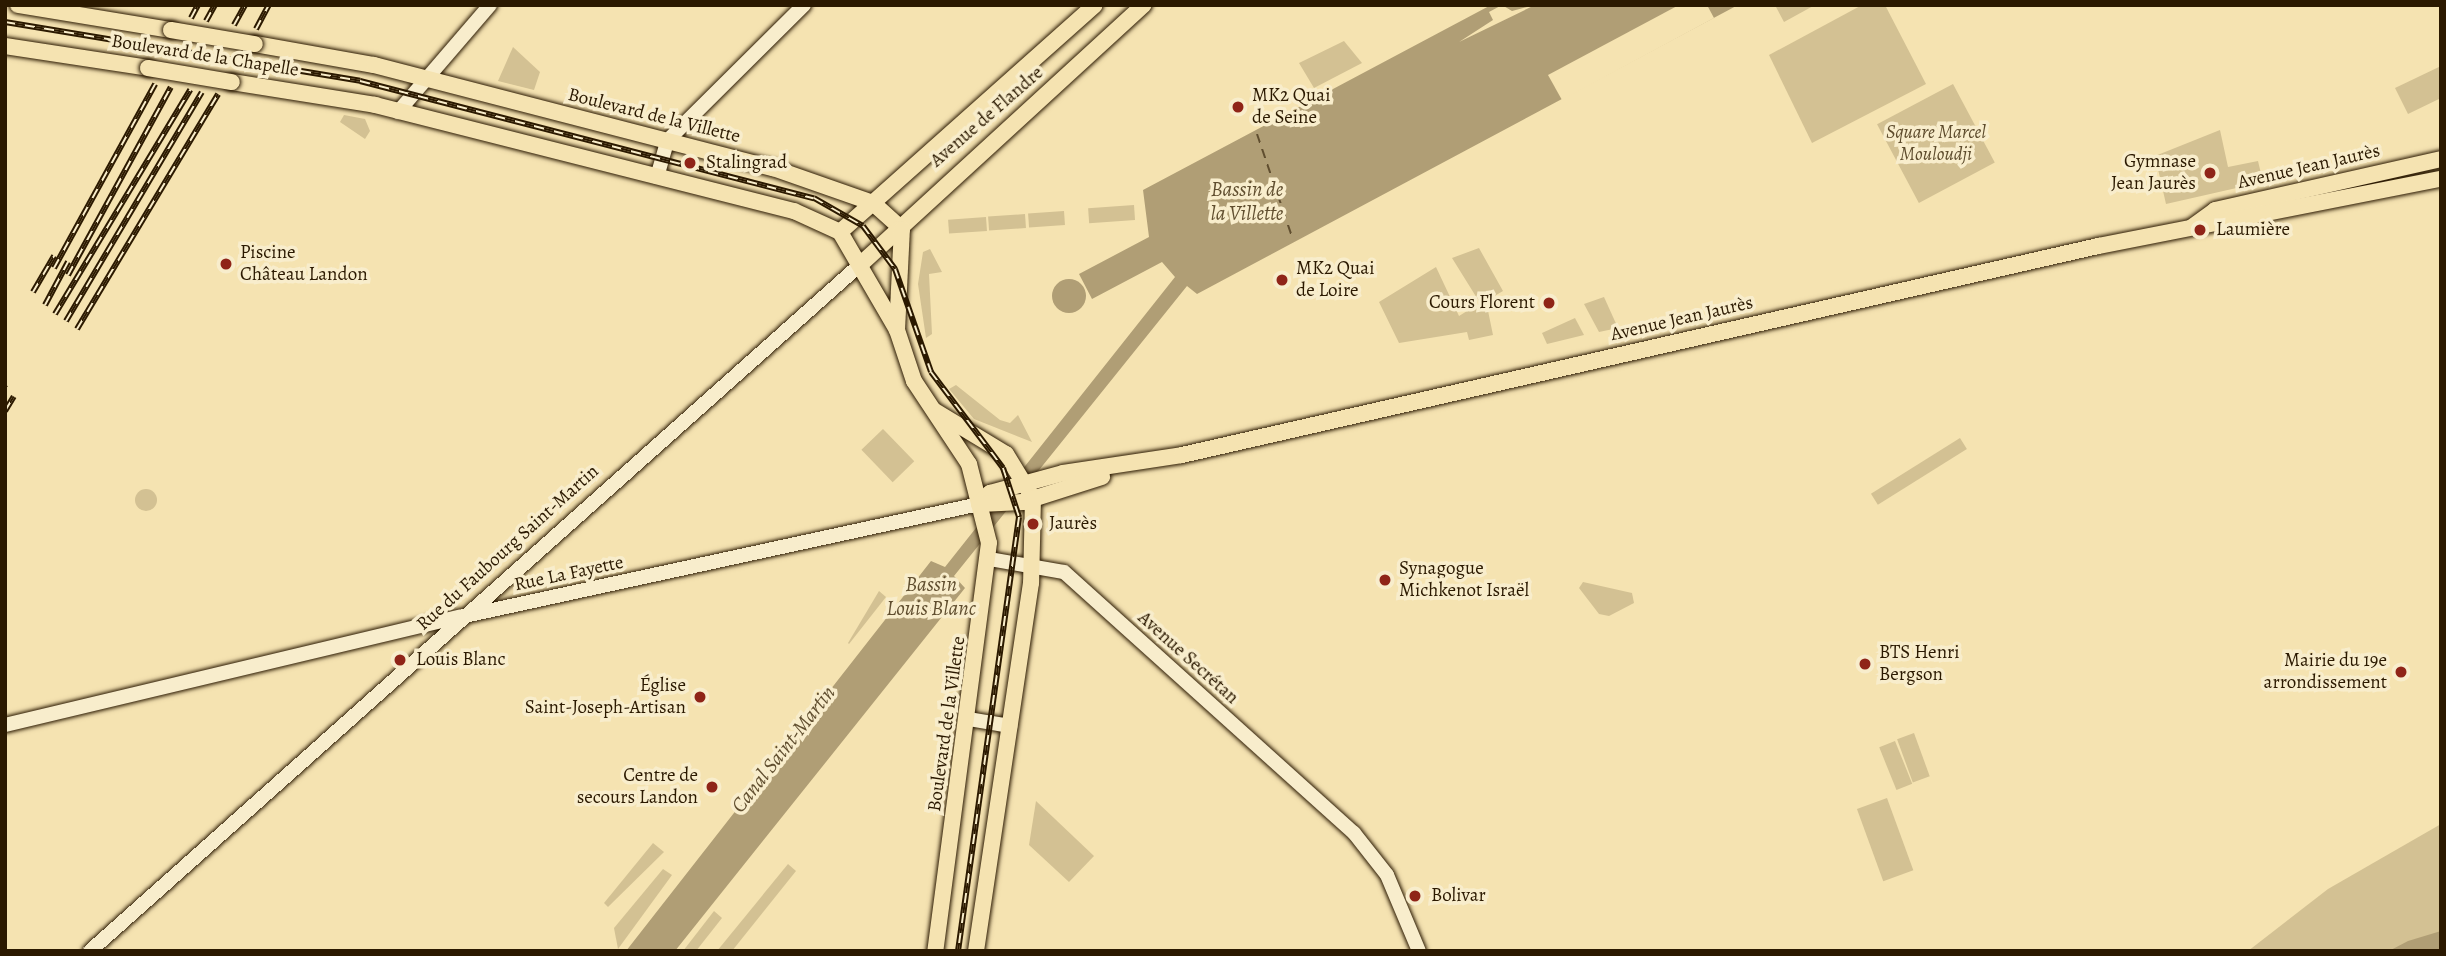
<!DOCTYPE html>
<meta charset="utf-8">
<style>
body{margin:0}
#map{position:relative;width:2446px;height:956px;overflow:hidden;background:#f5e3b1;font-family:Alegreya,serif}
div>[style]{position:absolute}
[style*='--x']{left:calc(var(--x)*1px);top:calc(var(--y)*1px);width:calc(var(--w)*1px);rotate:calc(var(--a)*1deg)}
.green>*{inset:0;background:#d3c193;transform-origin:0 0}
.round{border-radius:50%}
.water>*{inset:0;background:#b09e75}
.pier>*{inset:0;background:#f5e3b1}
.ferry>*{height:2px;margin-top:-1px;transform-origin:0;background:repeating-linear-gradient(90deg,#604e2f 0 9px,transparent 0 16px)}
.roads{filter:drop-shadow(0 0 2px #2b1900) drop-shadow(0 0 2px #2b1900)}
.secondary>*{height:14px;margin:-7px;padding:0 7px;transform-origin:7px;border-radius:7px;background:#f8edcc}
.primary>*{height:16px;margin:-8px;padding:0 8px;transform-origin:8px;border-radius:8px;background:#f5e3b1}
.rail>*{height:6px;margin-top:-3px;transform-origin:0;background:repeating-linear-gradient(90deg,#f8edcc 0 10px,#2b1900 0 20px);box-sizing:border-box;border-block:2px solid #2b1900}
.bridges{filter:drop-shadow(0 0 2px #2b1900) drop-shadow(0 0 2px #2b1900)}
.primary-bridge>*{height:16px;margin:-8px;padding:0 8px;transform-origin:8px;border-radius:8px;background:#f5e3b1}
.dots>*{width:19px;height:19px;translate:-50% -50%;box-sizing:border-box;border:4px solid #f8edcc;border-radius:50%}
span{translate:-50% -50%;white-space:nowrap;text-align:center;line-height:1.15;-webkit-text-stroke:7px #f8edcc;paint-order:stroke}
.street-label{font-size:19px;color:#2b1900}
.poi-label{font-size:19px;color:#2b1900}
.left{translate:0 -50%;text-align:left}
.right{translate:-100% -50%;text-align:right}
.park-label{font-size:19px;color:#5d4b2c;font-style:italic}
.water-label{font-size:21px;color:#604e2f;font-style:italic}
.frame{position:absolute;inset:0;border:7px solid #2b1900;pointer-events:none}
</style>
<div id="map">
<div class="green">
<i style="clip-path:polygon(1775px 5px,1815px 5px,1784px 22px)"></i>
<i style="clip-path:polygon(1862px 5px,1885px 5px,1926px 84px,1812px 143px,1769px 55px)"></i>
<i style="clip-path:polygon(1344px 41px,1362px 63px,1314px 88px,1299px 63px)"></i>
<i style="clip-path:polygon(513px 47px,540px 72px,534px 90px,498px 81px)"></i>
<i style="clip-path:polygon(2441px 66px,2441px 98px,2408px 114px,2395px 88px)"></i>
<i style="left:1953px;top:84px;width:89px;height:86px;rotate:62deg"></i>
<i style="clip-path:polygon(344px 115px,365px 119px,370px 131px,365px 139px,340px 122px)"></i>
<i style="clip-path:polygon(2220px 130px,2228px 167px,2258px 161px,2263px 182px,2166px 204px,2155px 156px)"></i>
<i style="left:1134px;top:205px;width:15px;height:46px;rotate:86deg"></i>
<i style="left:1064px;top:211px;width:14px;height:36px;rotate:86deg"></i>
<i style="left:1025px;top:214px;width:14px;height:37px;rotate:86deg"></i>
<i style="left:986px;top:217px;width:14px;height:38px;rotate:86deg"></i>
<i style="clip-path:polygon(1479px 248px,1503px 291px,1486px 301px,1493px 335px,1469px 340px,1467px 332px,1399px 343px,1379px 302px,1436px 267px,1459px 316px,1480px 303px,1452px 258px)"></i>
<i style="clip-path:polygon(930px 249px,942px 272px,929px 274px,932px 334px,926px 338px,918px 284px,923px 252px)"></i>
<i style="clip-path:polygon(1604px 297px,1618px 328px,1599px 332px,1584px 304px)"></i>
<i style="clip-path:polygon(1575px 318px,1584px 335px,1547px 344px,1542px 333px)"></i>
<i style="clip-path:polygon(956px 385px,1000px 420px,1010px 423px,1018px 415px,1032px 442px,974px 419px,949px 389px)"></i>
<i style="left:883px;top:429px;width:45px;height:30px;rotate:46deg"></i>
<i style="left:1960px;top:438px;width:13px;height:105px;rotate:58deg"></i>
<i class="round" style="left:135px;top:489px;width:22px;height:22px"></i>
<i style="clip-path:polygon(1583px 582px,1632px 593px,1634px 603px,1609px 616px,1599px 614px,1579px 588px)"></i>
<i style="clip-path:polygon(879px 591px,886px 597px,849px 644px,848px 643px)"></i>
<i style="left:1914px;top:733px;width:46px;height:18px;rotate:70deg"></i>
<i style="left:1895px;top:741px;width:46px;height:17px;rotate:68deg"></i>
<i style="left:1887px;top:798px;width:77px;height:32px;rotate:70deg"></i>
<i style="clip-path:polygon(1036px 801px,1094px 856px,1069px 882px,1029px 845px)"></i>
<i style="clip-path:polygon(2441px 824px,2441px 951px,2248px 951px,2328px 889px)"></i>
<i style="clip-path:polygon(653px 843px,664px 852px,608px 907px,604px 903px)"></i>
<i style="clip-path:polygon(788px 864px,796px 871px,732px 951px,717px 951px)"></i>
<i style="clip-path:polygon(663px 869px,672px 875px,618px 949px,614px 928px)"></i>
<i style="clip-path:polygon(714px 911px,722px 918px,696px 951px,683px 951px)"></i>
</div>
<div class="water">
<i style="clip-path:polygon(1491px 5px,1738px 5px,1197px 294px,1187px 286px,954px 576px,965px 588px,675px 951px,626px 951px,931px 561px,945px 567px,1175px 277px,1162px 262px,1092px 299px,1079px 274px,1149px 237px,1143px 190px)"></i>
<i class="round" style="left:1052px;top:279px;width:34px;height:34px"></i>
<i style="clip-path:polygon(2441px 931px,2441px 951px,2389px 951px,2408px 941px)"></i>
</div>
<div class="pier">
<i style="clip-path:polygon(1502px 5px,1512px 11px,1535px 5px,1459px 42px,1493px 20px,1489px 12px)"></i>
<i style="clip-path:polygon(1679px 5px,1707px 5px,1714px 18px,1562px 100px,1548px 75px)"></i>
</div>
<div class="ferry">
<i style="--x:1257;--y:134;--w:109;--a:71.2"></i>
</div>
<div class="roads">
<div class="secondary">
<i style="--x:398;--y:112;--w:141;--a:-49.3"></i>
<i style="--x:657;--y:177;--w:37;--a:-74"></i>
<i style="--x:667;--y:141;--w:193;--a:-44.8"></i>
<i style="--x:990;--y:559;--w:75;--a:10"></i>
<i style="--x:1064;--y:572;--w:390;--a:42"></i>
<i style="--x:1354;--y:833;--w:53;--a:51.8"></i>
<i style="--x:1387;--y:875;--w:82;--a:67.2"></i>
<i style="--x:969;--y:719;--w:42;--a:9.7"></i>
<i style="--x:5;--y:725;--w:468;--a:-13.4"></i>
<i style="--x:460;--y:617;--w:531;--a:-12.28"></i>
<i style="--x:90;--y:951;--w:1034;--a:-41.71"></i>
</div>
<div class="primary">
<i style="--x:18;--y:5;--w:155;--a:9.3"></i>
<i style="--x:255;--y:44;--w:121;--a:10"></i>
<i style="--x:374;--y:65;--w:412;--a:14.5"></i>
<i style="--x:773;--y:168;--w:106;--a:19.3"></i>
<i style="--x:873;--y:203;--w:39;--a:42"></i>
<i style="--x:5;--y:46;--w:145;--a:8.7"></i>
<i style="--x:232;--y:82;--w:145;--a:9.1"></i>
<i style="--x:375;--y:105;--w:432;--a:14.2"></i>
<i style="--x:794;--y:211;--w:51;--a:24.5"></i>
<i style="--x:840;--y:232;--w:113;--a:59.8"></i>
<i style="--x:897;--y:330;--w:54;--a:71.6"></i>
<i style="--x:914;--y:381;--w:100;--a:56.5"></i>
<i style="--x:969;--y:464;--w:81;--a:75.8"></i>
<i style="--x:989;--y:543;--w:412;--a:97.5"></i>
<i style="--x:2192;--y:227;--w:29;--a:-36"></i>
<i style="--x:2215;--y:210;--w:232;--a:-12.7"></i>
<i style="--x:840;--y:232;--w:341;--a:-41.7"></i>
<i style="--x:862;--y:263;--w:382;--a:-42.5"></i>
<i style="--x:897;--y:330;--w:101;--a:-87.2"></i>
<i style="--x:935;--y:411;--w:83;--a:31.2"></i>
<i style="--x:1006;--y:454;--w:52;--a:58.5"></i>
<i style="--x:1033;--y:498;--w:85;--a:91.3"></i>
<i style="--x:1031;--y:583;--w:372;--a:98.5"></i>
<i style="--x:979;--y:504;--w:16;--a:-45"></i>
<i style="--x:990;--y:493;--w:76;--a:-15.3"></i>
<i style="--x:1063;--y:473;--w:120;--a:-8.6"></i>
<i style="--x:1182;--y:455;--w:940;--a:-12.85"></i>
<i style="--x:2098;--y:246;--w:349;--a:-11.1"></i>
<i style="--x:979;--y:504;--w:44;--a:-2.6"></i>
<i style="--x:1023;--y:502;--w:83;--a:-17.6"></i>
</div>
</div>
<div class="rail">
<i style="--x:191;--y:18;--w:15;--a:-62"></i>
<i style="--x:206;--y:21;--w:18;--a:-61"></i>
<i style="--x:5;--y:22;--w:360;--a:9.4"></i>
<i style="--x:360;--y:81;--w:469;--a:14.5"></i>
<i style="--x:814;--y:198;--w:56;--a:29.7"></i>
<i style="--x:863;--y:226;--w:54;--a:53.3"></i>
<i style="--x:895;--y:269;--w:109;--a:70.7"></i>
<i style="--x:931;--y:372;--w:120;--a:53.1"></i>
<i style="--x:1003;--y:468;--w:52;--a:71.9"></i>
<i style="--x:1019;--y:517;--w:438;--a:98"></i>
<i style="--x:234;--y:25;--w:23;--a:-61"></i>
<i style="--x:256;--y:29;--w:27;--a:-62"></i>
<i style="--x:54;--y:268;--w:210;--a:-61.2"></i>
<i style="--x:68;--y:275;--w:214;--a:-61.3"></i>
<i style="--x:33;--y:292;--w:42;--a:-59.7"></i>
<i style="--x:45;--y:305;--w:49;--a:-61.9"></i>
<i style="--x:55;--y:314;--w:262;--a:-58.9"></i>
<i style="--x:66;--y:321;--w:266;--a:-59.3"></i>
<i style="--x:77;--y:329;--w:274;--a:-59"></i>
<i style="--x:5;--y:385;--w:1;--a:-45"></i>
<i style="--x:5;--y:411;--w:17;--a:-59"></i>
</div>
<div class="bridges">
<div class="primary-bridge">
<i style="--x:171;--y:30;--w:85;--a:9.5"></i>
<i style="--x:148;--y:68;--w:85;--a:9.5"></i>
</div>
</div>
<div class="dots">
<i style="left:1238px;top:107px;background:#8f2418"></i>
<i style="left:690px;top:163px;background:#8f2418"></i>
<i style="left:2210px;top:173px;background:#8f2418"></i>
<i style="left:2200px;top:230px;background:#8f2418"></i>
<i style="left:226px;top:264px;background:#8f2418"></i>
<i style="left:1282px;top:280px;background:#8f2418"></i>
<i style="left:1549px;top:303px;background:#8f2418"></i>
<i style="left:1033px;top:524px;background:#8f2418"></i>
<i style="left:1385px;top:580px;background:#8f2418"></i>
<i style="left:400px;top:660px;background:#8f2418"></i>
<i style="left:1865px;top:664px;background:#8f2418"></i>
<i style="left:2401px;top:672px;background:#8f2418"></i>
<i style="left:700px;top:697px;background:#8f2418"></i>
<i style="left:712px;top:787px;background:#8f2418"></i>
<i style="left:1415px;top:896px;background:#8f2418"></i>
</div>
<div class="street-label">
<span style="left:205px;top:56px;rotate:9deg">Boulevard de la Chapelle</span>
<span style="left:654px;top:116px;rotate:14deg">Boulevard de la Villette</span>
<span style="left:987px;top:117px;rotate:-41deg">Avenue de Flandre</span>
<span style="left:2309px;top:167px;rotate:-13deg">Avenue Jean Jaurès</span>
<span style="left:1682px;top:319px;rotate:-13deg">Avenue Jean Jaurès</span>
<span style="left:508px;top:548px;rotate:-42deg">Rue du Faubourg Saint-Martin</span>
<span style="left:569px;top:574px;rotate:-12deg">Rue La Fayette</span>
<span style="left:1188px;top:658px;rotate:42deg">Avenue Secrétan</span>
<span style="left:947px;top:724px;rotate:-82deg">Boulevard de la Villette</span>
</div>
<div class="poi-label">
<span class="left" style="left:1252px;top:107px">MK2 Quai<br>de Seine</span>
<span class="right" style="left:2196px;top:173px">Gymnase<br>Jean Jaurès</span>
<span class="left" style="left:706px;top:163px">Stalingrad</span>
<span class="left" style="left:2216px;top:230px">Laumière</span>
<span class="left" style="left:240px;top:264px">Piscine<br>Château Landon</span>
<span class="left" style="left:1296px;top:280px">MK2 Quai<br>de Loire</span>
<span class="right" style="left:1535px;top:303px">Cours Florent</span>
<span class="left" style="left:1049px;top:524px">Jaurès</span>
<span class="left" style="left:1399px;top:580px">Synagogue<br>Michkenot Israël</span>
<span class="left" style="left:1879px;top:664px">BTS Henri<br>Bergson</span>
<span class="left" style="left:416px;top:660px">Louis Blanc</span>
<span class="right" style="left:2387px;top:672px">Mairie du 19e<br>arrondissement</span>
<span class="right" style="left:686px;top:697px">Église<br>Saint-Joseph-Artisan</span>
<span class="right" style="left:698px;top:787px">Centre de<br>secours Landon</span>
<span class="left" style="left:1431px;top:896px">Bolivar</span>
</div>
<div class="park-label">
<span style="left:1936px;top:144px">Square Marcel<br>Mouloudji</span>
</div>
<div class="water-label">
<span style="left:1247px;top:201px">Bassin de<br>la Villette</span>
<span style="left:931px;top:596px">Bassin<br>Louis Blanc</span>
<span style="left:783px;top:749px;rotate:-52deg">Canal Saint-Martin</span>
</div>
<div class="frame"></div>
</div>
